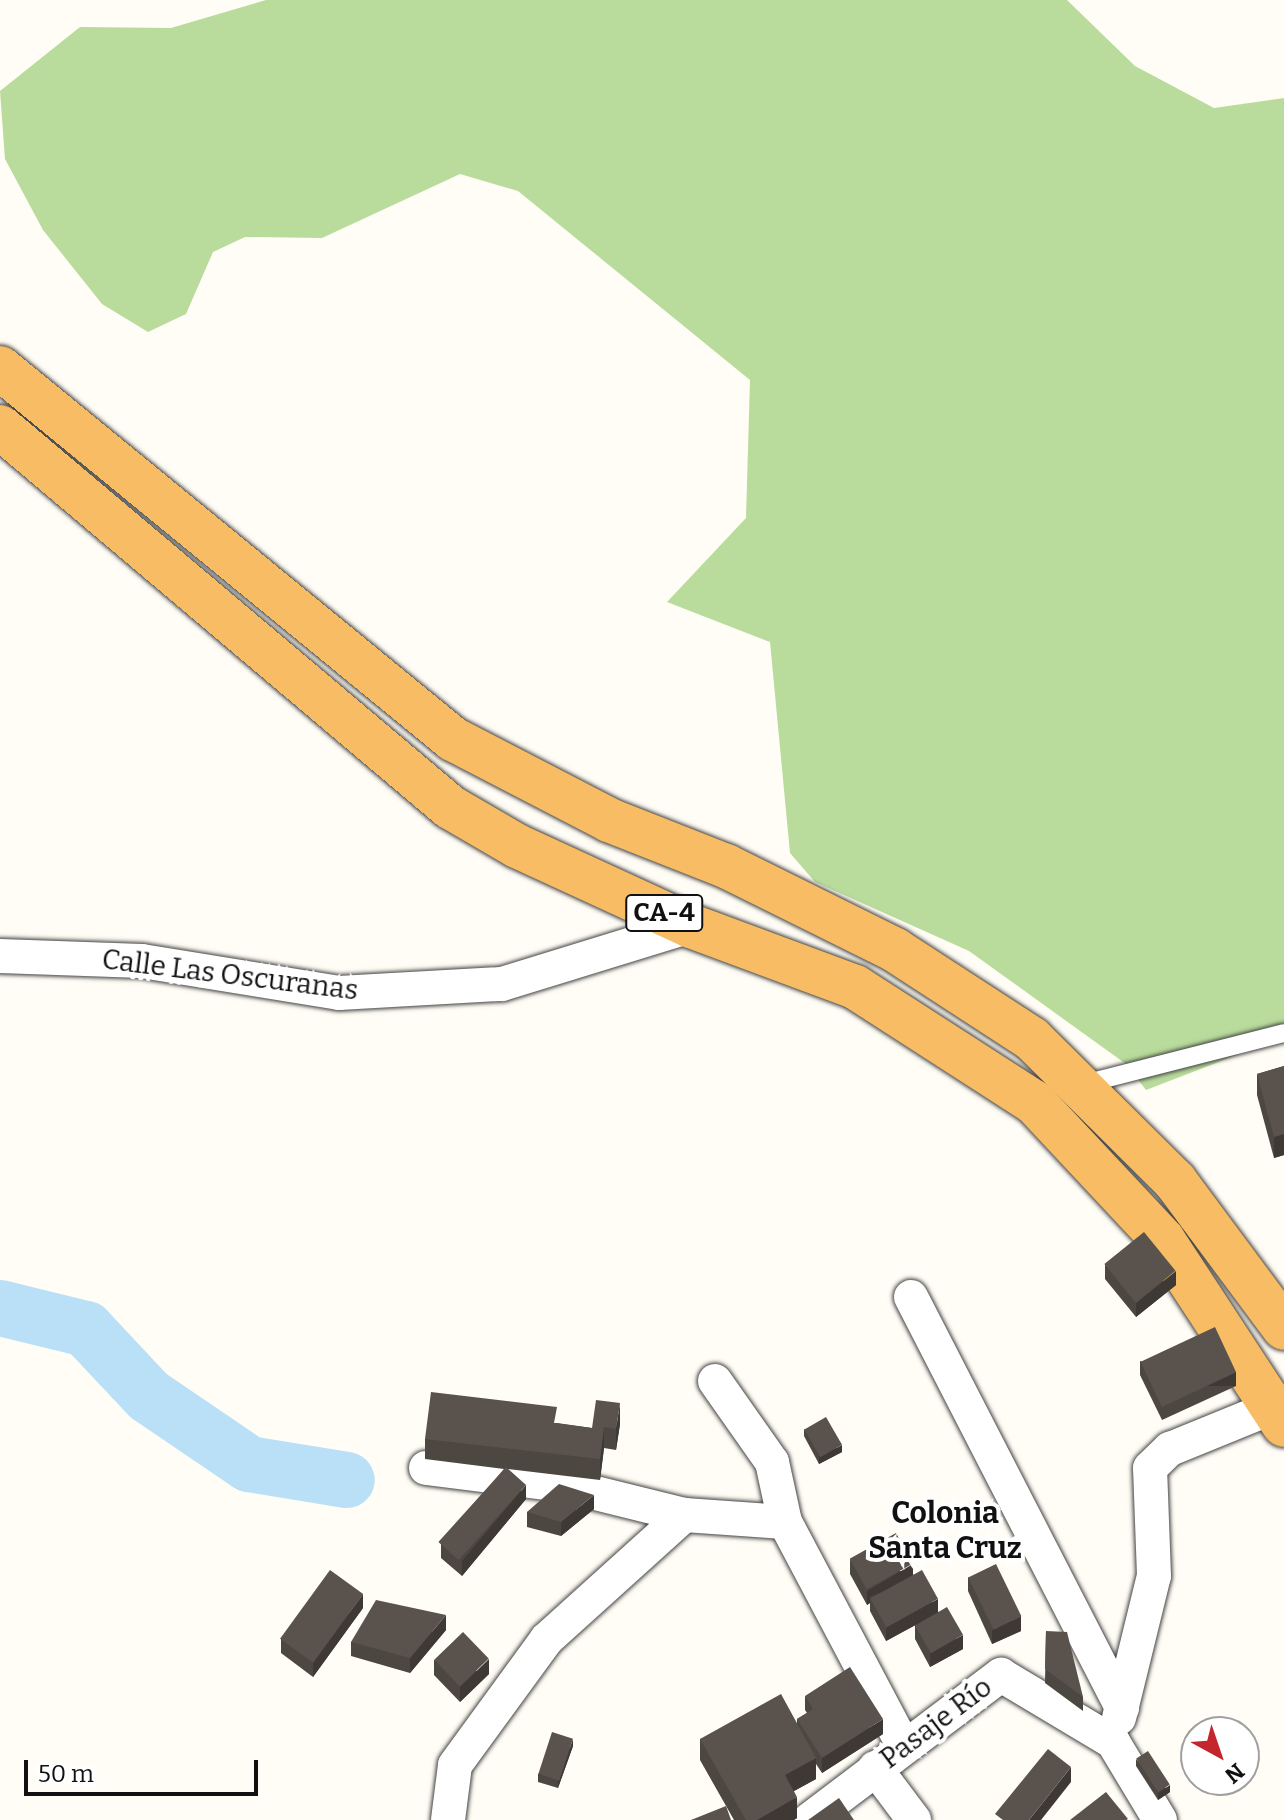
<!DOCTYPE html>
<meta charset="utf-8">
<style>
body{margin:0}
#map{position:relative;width:1284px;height:1820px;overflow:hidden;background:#fffdf5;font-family:Bitter,serif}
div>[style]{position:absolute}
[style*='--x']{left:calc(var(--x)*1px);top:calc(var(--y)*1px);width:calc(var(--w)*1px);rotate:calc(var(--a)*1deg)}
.forest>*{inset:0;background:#b9dc9c}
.river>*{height:56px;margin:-28px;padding:0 28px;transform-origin:28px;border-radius:28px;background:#b9e0f7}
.roads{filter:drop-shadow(0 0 2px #444) drop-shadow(0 0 2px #444)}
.service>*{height:18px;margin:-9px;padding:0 9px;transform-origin:9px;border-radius:9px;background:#fff}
.minor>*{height:34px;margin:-17px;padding:0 17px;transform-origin:17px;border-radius:17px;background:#fff}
.trunk>*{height:44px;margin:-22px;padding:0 22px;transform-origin:22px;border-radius:22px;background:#f7bc64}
.wall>*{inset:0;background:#4d4742}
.shaded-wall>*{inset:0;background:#3f3936;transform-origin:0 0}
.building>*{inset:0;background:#5a524d;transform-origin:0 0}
span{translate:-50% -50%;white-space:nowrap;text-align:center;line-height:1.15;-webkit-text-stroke:8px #fff;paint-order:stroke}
.shield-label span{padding:2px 6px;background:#fff;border:2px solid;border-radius:6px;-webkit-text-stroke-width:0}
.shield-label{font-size:26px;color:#111;font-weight:700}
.street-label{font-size:28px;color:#111}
.neighbourhood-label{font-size:30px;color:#111;font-weight:700}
.north{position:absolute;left:1180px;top:1716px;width:80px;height:80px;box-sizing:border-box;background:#fff;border:2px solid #a0a0a0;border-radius:50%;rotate:140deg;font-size:22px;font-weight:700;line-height:32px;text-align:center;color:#111}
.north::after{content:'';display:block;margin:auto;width:28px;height:36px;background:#c4262e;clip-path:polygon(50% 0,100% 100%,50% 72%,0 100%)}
.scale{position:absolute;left:24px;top:1760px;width:234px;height:36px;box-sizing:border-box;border:4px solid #111;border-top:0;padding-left:10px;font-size:24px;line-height:28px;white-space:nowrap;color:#111;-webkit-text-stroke:6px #fff;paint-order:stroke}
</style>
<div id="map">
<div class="forest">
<i style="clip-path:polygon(266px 0,1067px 0,1135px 66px,1214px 108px,1284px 98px,1284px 1037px,1146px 1090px,1126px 1064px,969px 951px,815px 882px,790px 853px,770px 642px,667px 602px,746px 518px,750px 380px,518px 191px,460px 174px,322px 238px,245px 237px,213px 252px,186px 314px,148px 332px,102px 304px,43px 230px,5px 159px,0 91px,80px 27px,171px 28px)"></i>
</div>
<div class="river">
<i style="--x:0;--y:1308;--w:89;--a:13.7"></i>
<i style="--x:86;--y:1329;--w:92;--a:46.8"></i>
<i style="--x:149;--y:1396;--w:121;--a:34.2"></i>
<i style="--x:249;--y:1464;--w:99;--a:9.3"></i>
</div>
<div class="roads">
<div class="service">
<i style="--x:1084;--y:1084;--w:206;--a:-14.3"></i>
</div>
<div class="minor">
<i style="--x:0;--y:956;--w:142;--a:2"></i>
<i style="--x:142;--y:961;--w:200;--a:9.2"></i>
<i style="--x:339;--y:993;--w:163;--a:-3.2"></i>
<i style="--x:502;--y:984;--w:198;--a:-17.1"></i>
<i style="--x:911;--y:1297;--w:462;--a:62.8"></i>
<i style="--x:715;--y:1381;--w:99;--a:54.9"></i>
<i style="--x:772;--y:1462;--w:61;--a:77.8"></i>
<i style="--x:426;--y:1468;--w:138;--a:7.1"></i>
<i style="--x:563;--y:1485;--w:125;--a:13.9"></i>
<i style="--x:1119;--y:1718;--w:146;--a:-76.2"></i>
<i style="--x:1154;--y:1576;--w:108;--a:-92.1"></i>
<i style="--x:1150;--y:1468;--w:28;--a:-44"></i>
<i style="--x:1170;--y:1449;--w:111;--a:-22.2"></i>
<i style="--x:875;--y:1768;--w:65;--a:53.1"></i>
<i style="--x:448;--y:1820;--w:55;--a:-82.7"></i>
<i style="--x:455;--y:1765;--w:156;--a:-53.9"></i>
<i style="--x:547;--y:1639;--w:185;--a:-42.1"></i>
<i style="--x:684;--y:1515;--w:101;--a:4"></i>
<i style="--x:785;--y:1522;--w:250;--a:62.1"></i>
<i style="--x:809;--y:1820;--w:241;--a:-37.1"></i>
<i style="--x:1001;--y:1675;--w:131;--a:30.9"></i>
<i style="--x:1113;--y:1742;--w:91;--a:58.9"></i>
</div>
<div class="trunk">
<i style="--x:0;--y:368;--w:586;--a:39.32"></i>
<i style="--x:453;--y:739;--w:176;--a:27.4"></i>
<i style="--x:609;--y:820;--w:126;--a:21.5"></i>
<i style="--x:726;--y:866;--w:189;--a:26.4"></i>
<i style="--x:895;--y:950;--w:163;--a:33"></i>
<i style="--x:1032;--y:1039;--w:202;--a:44.8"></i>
<i style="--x:1175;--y:1181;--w:183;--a:53.4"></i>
<i style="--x:0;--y:427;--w:589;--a:40.18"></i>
<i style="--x:450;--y:807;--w:78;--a:30.2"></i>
<i style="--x:517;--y:846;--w:192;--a:24.7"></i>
<i style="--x:691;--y:926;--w:175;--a:20.4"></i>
<i style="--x:855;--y:987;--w:214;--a:32.8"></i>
<i style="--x:1035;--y:1103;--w:187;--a:46.9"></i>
<i style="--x:1163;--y:1240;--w:221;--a:56.8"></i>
</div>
</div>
<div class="wall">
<i style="clip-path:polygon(1284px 1066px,1284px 1155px,1274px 1158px,1257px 1095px,1257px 1074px)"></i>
<i style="clip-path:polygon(1105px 1265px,1176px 1285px,1136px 1317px,1105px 1279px)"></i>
<i style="clip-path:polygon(1140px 1361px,1236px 1386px,1162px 1420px,1140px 1375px)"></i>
<i style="clip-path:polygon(557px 1423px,592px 1428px,620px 1424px,616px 1450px,604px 1448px,600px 1480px,508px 1469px,526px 1499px,462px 1576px,441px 1558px,441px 1544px,504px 1469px,425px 1459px,425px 1439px)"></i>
<i style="clip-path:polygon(804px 1429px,842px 1452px,819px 1464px,804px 1436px)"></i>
<i style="clip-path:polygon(594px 1509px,561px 1536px,527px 1527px,527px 1512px)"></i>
<i style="clip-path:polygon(850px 1560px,913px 1574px,963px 1649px,930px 1667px,915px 1639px,915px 1625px,886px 1641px,870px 1611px,870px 1603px,867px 1605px,850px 1574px)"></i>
<i style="clip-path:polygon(968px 1577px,1021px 1631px,992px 1644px,968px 1591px)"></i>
<i style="clip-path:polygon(363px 1608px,313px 1677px,281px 1653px,281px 1639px)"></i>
<i style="clip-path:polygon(446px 1630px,410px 1673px,351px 1656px,351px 1642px)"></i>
<i style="clip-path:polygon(1046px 1631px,1083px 1697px,1083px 1711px,1045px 1683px)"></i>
<i style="clip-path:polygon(434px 1660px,489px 1674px,460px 1702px,434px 1675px)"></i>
<i style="clip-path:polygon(805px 1696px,883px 1734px,822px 1773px,816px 1764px,816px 1779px,794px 1791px,797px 1818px,794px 1820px,734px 1820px,700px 1760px,700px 1739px,797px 1723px,797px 1719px,807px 1713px,805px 1710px)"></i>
<i style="clip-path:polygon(573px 1746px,558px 1788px,538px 1782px,538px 1774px)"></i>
<i style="clip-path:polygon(1136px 1759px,1170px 1792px,1158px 1800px,1136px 1766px)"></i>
</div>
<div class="shaded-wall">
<i style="clip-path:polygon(1284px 1134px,1284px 1155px,1274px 1158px,1274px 1137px)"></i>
<i style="clip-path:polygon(1176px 1271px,1176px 1285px,1136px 1317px,1136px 1303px)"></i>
<i style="left:1236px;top:1372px;width:14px;height:81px;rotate:90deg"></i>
<i style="clip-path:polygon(620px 1403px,620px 1424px,616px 1450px,616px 1429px)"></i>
<i style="clip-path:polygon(604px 1427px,604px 1448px,600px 1480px,600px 1459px)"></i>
<i style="clip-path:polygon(842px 1445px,842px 1452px,819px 1464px,819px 1457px)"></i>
<i style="clip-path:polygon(526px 1485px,526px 1499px,462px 1576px,462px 1561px)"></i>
<i style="clip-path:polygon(594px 1495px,594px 1509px,561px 1536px,561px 1522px)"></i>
<i style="clip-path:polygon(913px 1564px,913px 1579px,870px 1597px,870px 1603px,867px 1605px,867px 1591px)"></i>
<i style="clip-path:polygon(363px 1594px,363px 1608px,313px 1677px,313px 1662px)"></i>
<i style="clip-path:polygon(938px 1599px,938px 1613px,886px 1641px,886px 1627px)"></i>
<i style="clip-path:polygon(446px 1615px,446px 1630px,410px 1673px,410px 1658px)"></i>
<i style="clip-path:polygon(1021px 1616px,1021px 1631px,992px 1644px,992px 1630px)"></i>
<i style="clip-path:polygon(963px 1635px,963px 1649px,930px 1667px,930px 1653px)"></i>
<i style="clip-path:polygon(489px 1659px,489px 1674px,460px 1702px,460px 1687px)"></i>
<i style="clip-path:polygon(883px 1719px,883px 1734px,822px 1773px,822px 1758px)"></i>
<i style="clip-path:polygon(573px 1739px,573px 1746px,558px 1788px,558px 1781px)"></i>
<i style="clip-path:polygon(816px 1758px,816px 1779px,785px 1796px,785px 1775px)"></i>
<i style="clip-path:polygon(1071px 1767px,1071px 1782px,1041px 1820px,1029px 1820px)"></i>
<i style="clip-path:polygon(1170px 1785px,1170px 1792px,1158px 1800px,1158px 1793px)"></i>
<i style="clip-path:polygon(797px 1797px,797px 1818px,794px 1820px,757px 1820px)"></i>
</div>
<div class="building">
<i style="clip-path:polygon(1284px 1066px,1284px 1134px,1274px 1137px,1257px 1074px)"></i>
<i style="left:1144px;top:1232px;width:50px;height:51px;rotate:51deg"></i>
<i style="left:1215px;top:1327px;width:50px;height:82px;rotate:65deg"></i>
<i style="clip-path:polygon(431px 1392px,557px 1407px,554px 1423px,592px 1428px,596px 1400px,620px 1403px,616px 1429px,604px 1427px,600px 1459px,425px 1439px)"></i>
<i style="left:826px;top:1417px;width:32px;height:25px;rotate:60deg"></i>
<i style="left:506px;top:1467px;width:27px;height:101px;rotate:42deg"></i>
<i style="clip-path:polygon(559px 1484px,594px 1495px,561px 1522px,527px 1512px)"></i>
<i style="left:896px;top:1533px;width:35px;height:53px;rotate:61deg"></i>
<i style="left:996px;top:1564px;width:58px;height:31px;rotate:64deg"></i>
<i style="left:330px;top:1570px;width:41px;height:85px;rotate:36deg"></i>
<i style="left:922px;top:1570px;width:33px;height:59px;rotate:61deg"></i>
<i style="clip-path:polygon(376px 1600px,446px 1615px,410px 1658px,351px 1642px)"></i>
<i style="left:947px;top:1607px;width:32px;height:37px;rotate:60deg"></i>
<i style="clip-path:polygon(1046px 1631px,1067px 1632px,1083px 1697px,1045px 1669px)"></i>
<i style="left:463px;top:1632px;width:37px;height:40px;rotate:46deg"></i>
<i style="clip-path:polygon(850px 1667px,883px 1719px,822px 1758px,797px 1719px,813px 1709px,805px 1696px)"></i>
<i style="clip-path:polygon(781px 1694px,816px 1758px,785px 1775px,797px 1797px,757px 1820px,746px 1820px,700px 1739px)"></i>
<i style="left:552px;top:1732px;width:22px;height:44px;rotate:18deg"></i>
<i style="clip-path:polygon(1048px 1749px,1071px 1767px,1029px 1820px,1003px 1820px,995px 1814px)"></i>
<i style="left:1148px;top:1751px;width:40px;height:14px;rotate:57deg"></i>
<i style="clip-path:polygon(1106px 1792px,1128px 1819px,1126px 1820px,1070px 1820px)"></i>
<i style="clip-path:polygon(839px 1798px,854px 1820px,808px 1820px)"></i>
<i style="clip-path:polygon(726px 1806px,731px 1820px,691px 1820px)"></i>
</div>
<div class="shield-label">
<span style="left:664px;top:913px">CA-4</span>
</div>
<div class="street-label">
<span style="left:230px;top:975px;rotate:7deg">Calle Las Oscuranas</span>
<span style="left:936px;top:1723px;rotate:-37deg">Pasaje Río</span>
</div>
<div class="neighbourhood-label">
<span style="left:945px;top:1530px">Colonia<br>Santa Cruz</span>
</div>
<div class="north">N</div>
<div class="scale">50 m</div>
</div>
